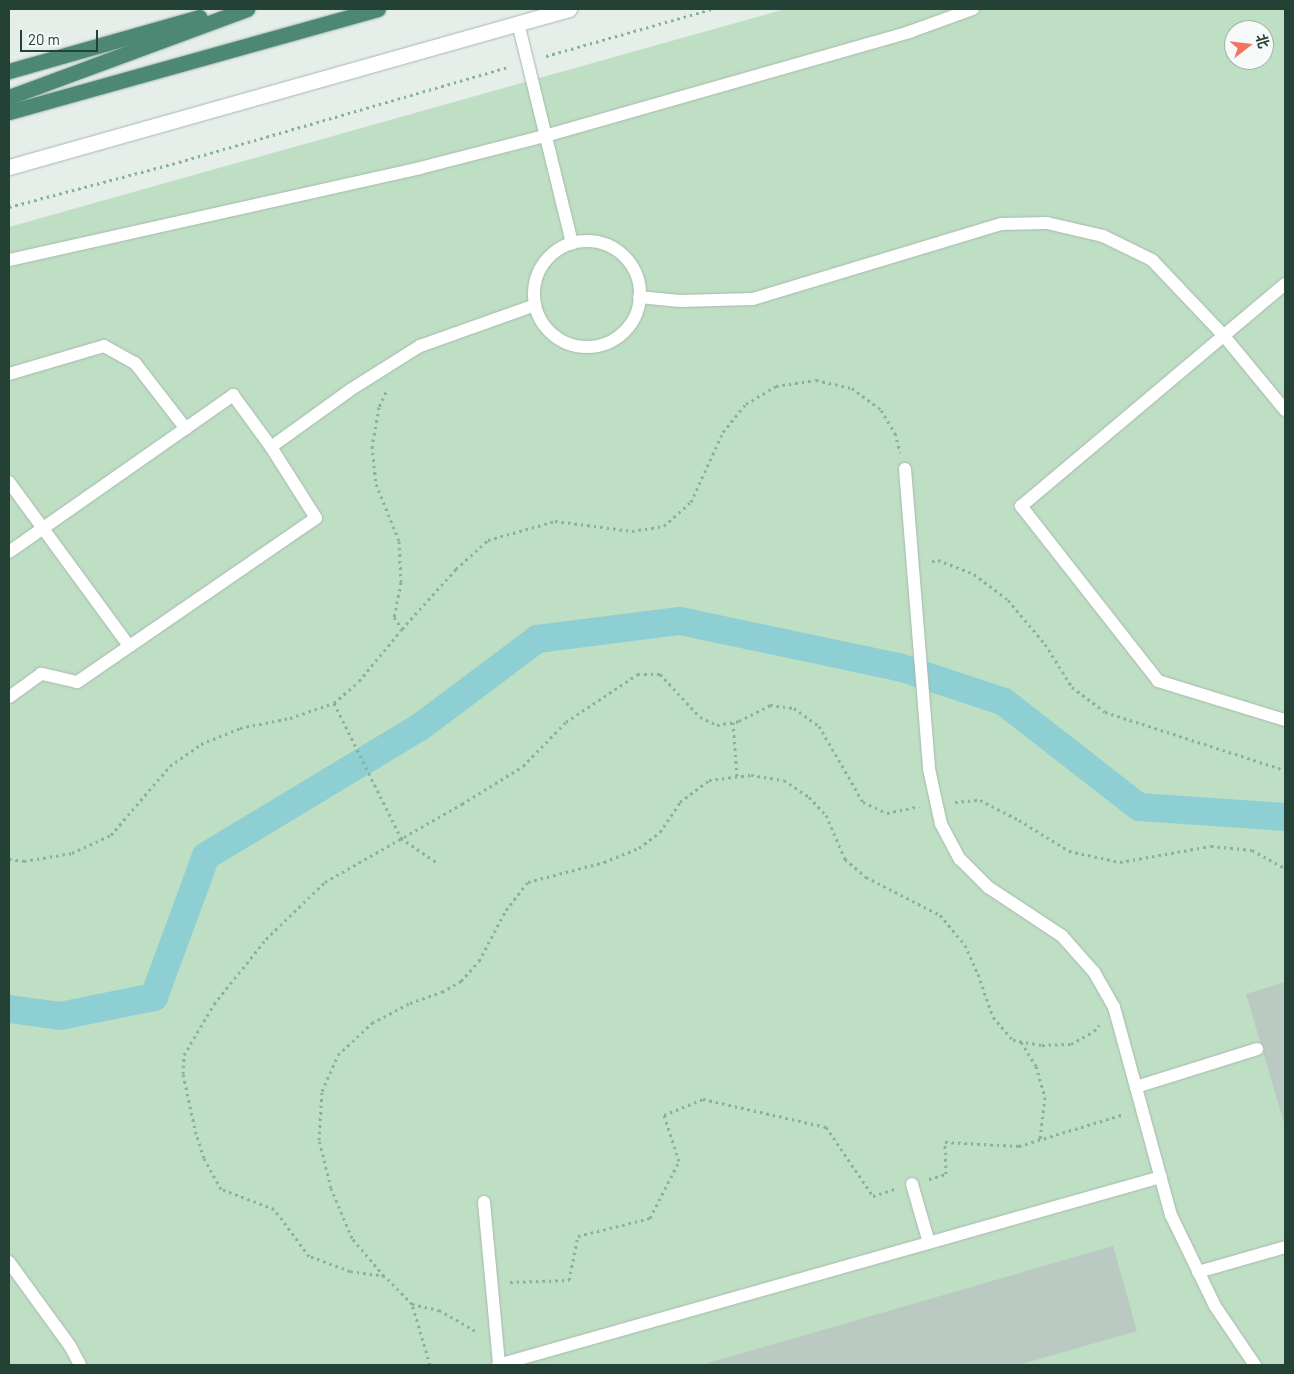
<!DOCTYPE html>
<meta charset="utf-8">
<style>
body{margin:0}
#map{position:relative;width:1294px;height:1374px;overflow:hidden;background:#e5eee9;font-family:Barlow,"Noto Sans SC",sans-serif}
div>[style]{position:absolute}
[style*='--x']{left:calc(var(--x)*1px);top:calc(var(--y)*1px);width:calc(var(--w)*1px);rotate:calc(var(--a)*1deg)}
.green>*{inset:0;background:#bedfc4}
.canal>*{height:28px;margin:-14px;padding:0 14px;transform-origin:14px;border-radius:14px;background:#8ecfd3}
.building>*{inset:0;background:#bac9c2}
.path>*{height:3px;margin-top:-1.5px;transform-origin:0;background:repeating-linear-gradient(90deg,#86b29f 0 2.5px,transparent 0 6.5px)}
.roads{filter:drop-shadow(0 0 1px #a7b7b0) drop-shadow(0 0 1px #a7b7b0)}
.service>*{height:12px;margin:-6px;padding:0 6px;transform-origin:6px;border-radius:6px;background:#fff}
.service>.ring{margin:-6px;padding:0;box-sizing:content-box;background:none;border:12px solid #fff;border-radius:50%}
.secondary>*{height:15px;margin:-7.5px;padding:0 7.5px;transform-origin:7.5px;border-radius:7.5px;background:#fff}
.trunk>*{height:15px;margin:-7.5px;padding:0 7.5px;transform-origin:7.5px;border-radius:7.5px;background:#4c8874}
span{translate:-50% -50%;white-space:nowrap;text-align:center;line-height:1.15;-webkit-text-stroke:4.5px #f6faf8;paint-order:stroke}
.frame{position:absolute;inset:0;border:10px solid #244136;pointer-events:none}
.north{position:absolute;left:1224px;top:20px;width:50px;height:50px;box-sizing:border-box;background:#f6faf8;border:1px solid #a2b0aa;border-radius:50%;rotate:74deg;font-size:14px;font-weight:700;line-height:20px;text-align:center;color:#244136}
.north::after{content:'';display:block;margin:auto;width:18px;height:22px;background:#f27460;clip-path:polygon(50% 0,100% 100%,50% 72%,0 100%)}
.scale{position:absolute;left:20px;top:30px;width:78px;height:22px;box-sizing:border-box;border:2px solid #244136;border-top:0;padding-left:6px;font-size:15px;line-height:18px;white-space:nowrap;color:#244136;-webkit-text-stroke:4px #f6faf8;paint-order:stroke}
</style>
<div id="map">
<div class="green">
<i style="clip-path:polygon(evenodd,785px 9px,1285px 9px,1285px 1365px,9px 1365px,9px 227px,785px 9px,1234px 30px,1264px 30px,1264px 60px,1234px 60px,1234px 30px)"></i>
</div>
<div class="canal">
<i style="--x:9;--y:1009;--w:51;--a:7.8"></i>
<i style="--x:60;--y:1016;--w:96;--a:-11.4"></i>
<i style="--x:154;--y:997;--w:150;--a:-69.8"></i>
<i style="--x:206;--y:856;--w:250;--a:-31.1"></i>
<i style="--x:420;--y:727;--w:146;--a:-36.9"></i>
<i style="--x:537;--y:639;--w:144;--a:-7.2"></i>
<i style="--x:680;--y:621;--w:224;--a:11.9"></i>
<i style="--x:899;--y:667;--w:111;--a:18.4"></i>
<i style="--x:1004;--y:702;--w:171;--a:37.9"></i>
<i style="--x:1139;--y:807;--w:146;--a:3.9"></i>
</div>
<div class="building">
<i style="clip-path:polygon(1285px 982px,1285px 1126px,1246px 994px)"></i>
<i style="clip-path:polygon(1113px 1246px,1137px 1331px,1018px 1365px,701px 1365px)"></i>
</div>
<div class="path">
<i style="--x:546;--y:56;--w:173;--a:-15.8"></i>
<i style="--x:9;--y:207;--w:176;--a:-14.8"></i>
<i style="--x:179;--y:162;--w:343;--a:-16.1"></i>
<i style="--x:386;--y:392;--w:17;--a:115"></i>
<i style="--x:379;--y:407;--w:40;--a:100"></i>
<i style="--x:372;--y:446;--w:38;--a:84"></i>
<i style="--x:376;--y:484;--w:61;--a:68"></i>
<i style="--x:399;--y:541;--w:41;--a:87.2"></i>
<i style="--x:401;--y:582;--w:36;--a:101"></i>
<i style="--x:394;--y:617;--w:14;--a:56"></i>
<i style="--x:932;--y:561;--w:6;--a:-9"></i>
<i style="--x:938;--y:560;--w:39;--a:21"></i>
<i style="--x:974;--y:574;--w:43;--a:37.4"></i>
<i style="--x:1008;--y:600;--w:57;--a:49.9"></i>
<i style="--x:1045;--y:644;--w:51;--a:57.9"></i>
<i style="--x:1072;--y:687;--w:41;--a:37.1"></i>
<i style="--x:1105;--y:712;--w:189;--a:17.9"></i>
<i style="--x:334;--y:703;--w:151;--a:63.6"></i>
<i style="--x:401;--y:838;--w:42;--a:34.4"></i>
<i style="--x:733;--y:722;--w:54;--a:85.8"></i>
<i style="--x:955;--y:802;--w:25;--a:-5"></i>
<i style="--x:980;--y:800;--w:44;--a:27.1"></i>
<i style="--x:1019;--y:820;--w:59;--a:31.8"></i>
<i style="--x:1069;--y:851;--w:52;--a:12.2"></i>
<i style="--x:1120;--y:862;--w:92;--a:-10"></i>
<i style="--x:1211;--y:846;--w:41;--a:5.6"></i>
<i style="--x:1252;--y:850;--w:38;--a:29"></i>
<i style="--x:9;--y:859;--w:15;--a:8"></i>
<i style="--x:24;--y:861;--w:49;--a:-9.5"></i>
<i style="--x:72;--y:853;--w:43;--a:-24.8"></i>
<i style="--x:111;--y:835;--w:91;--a:-49.5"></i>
<i style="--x:170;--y:766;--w:38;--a:-35"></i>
<i style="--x:201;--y:744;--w:42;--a:-22.3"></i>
<i style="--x:240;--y:728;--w:51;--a:-11.3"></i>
<i style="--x:290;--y:718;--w:46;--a:-18.8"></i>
<i style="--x:334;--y:703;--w:33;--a:-41"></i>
<i style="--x:359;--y:681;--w:67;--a:-50.4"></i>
<i style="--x:402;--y:629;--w:81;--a:-48"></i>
<i style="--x:456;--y:569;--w:43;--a:-42.2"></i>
<i style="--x:488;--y:540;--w:70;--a:-15.8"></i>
<i style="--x:555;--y:521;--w:78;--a:7.4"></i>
<i style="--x:632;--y:531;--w:32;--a:-9"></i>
<i style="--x:664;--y:526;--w:36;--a:-42"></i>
<i style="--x:691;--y:502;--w:77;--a:-65.4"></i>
<i style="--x:723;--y:432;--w:36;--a:-51"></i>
<i style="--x:746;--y:404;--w:35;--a:-31"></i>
<i style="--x:776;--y:386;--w:40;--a:-8.5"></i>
<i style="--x:816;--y:380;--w:37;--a:13"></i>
<i style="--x:852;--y:388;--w:36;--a:37"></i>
<i style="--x:881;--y:410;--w:27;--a:59"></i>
<i style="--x:895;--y:433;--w:20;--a:75"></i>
<i style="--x:1021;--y:1042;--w:28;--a:58"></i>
<i style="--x:1036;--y:1066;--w:32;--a:74"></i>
<i style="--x:1045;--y:1097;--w:42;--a:96.8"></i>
<i style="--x:929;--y:1179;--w:18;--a:-16"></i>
<i style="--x:946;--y:1174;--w:32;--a:-92"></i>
<i style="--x:945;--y:1142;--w:74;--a:3.1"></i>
<i style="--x:1019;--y:1146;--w:110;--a:-16.9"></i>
<i style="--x:384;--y:1276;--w:50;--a:-130.1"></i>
<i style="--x:352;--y:1238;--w:54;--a:-112.8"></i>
<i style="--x:331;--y:1188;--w:49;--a:-104"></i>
<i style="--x:319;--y:1140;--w:49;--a:-86.5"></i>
<i style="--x:322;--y:1091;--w:39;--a:-66"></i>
<i style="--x:338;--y:1055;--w:47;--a:-43.3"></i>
<i style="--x:372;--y:1023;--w:43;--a:-27.8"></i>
<i style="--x:410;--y:1003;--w:34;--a:-19"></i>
<i style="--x:442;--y:992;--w:22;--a:-30"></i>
<i style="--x:461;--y:981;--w:27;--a:-48"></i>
<i style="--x:479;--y:961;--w:58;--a:-62.1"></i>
<i style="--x:506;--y:910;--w:36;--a:-52"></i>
<i style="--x:528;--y:882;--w:79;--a:-14.7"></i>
<i style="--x:604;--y:862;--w:38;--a:-22"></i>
<i style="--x:639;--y:848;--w:26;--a:-37"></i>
<i style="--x:660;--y:832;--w:36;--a:-56"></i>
<i style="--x:680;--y:802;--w:36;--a:-37"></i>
<i style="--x:709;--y:780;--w:42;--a:-6.8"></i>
<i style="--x:751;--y:775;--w:33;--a:9"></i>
<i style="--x:784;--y:780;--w:30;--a:34"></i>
<i style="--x:809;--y:797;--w:25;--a:47"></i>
<i style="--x:826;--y:815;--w:48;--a:66.6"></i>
<i style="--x:845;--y:859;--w:28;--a:41"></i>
<i style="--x:866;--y:877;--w:83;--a:27.2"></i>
<i style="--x:940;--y:915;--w:39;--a:50"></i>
<i style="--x:965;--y:945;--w:32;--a:66"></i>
<i style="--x:978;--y:974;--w:46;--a:70.8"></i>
<i style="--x:993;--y:1017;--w:30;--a:49"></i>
<i style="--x:1013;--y:1040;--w:29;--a:10"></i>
<i style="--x:1042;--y:1045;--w:29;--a:-2"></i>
<i style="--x:1071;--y:1044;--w:26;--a:-29"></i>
<i style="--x:1094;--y:1031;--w:8;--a:-50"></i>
<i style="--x:510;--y:1282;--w:59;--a:-1.9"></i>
<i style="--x:569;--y:1280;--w:45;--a:-78.4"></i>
<i style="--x:578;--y:1236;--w:74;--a:-14"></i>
<i style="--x:650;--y:1218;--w:64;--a:-63"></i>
<i style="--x:679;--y:1161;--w:48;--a:-108.1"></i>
<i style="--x:664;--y:1115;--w:42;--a:-22.3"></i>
<i style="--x:703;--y:1099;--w:126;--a:12.8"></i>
<i style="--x:826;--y:1127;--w:83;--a:55.7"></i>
<i style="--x:873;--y:1196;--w:23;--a:-18"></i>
<i style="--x:412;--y:1304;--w:28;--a:13"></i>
<i style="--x:439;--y:1310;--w:44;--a:30.1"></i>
<i style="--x:430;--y:1365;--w:64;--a:-106.4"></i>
<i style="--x:412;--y:1304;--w:39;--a:-134"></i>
<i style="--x:385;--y:1276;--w:35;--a:-172"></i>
<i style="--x:350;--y:1271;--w:44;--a:-159.9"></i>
<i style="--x:309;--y:1256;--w:59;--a:-126.7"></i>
<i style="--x:274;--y:1209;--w:57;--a:-159.3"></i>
<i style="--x:221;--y:1189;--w:35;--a:-119"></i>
<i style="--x:204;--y:1158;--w:25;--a:-108"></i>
<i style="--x:196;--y:1134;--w:61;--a:-102.2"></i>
<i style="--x:183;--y:1074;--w:19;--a:-87"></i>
<i style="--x:184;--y:1055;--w:59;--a:-59.5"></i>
<i style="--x:214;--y:1004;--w:83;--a:-51.3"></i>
<i style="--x:266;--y:939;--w:82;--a:-44"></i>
<i style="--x:325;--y:882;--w:158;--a:-29.7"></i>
<i style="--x:462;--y:804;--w:72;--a:-31.9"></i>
<i style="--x:523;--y:766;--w:62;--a:-45.7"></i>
<i style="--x:566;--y:722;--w:87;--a:-33.7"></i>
<i style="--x:638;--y:674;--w:22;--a:0"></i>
<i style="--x:660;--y:674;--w:59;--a:47.1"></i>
<i style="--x:700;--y:717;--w:19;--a:25"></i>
<i style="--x:717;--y:725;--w:22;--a:-10"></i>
<i style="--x:739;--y:721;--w:35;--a:-27"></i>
<i style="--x:770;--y:705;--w:24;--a:7"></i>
<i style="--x:794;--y:708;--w:31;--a:36"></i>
<i style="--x:819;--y:726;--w:88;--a:59.9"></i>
<i style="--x:863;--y:802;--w:26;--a:25"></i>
<i style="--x:887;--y:813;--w:33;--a:-12"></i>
</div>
<div class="roads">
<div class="service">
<i style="--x:518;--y:23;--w:227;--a:76.2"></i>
<i class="ring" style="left:534px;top:241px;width:94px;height:94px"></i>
<i style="--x:9;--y:260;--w:421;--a:-12.6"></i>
<i style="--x:420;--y:168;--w:129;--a:-14.4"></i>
<i style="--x:545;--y:136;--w:379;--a:-15.9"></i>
<i style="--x:909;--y:32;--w:68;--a:-19.8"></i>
<i style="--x:1285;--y:284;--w:345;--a:139.9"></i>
<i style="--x:1021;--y:506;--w:222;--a:51.9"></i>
<i style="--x:1158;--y:681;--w:133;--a:17.1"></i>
<i style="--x:639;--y:297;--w:41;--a:5.6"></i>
<i style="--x:680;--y:301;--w:73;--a:-1.6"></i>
<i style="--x:753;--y:299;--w:260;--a:-16.8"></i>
<i style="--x:1002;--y:224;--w:45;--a:-1.3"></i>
<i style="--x:1047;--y:223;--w:57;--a:13.1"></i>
<i style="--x:1103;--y:236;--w:55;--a:26.1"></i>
<i style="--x:1152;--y:260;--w:105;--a:46.5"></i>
<i style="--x:1224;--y:336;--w:96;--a:50.5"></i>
<i style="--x:9;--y:374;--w:99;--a:-16.4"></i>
<i style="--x:104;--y:346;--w:35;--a:29"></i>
<i style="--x:135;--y:363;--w:83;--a:52.3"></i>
<i style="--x:271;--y:447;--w:97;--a:-35.8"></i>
<i style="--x:350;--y:390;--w:83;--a:-32.2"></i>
<i style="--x:420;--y:346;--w:122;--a:-19.6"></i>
<i style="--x:905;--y:469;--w:301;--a:85.4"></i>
<i style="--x:929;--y:769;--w:56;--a:77.7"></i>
<i style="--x:941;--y:824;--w:40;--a:62"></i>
<i style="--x:960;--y:859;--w:40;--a:45"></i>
<i style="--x:988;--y:887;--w:89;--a:33.5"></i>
<i style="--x:1062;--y:936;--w:48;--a:48.4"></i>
<i style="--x:1094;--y:972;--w:40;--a:60.3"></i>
<i style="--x:1114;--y:1007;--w:216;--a:74.7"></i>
<i style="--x:1171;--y:1215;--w:101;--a:64.2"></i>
<i style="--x:1215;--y:1306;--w:71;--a:55.9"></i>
<i style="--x:9;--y:482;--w:203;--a:53.8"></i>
<i style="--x:9;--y:552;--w:274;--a:-35"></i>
<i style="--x:233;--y:395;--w:64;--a:53.8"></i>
<i style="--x:271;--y:447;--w:84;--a:57.6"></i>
<i style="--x:316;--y:518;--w:290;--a:145.5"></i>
<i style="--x:77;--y:682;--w:37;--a:-167"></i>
<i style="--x:41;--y:674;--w:39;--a:144"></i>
<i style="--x:1136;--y:1087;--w:127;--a:-17.4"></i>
<i style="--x:912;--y:1184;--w:61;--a:73.9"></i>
<i style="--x:484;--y:1202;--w:164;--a:84.7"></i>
<i style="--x:9;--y:1262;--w:104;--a:54"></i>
<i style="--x:70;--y:1346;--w:21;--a:62"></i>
<i style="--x:1198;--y:1272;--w:91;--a:-16"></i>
<i style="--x:498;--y:1365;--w:689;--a:-15.83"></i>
</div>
<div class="secondary">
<i style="--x:9;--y:167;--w:582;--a:-15.76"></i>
</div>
<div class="trunk">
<i style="--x:9;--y:71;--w:198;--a:-15.8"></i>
<i style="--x:9;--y:97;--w:254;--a:-20.3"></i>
<i style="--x:9;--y:112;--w:383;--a:-15.6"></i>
</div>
</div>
<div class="frame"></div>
<div class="north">北</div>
<div class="scale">20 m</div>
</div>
